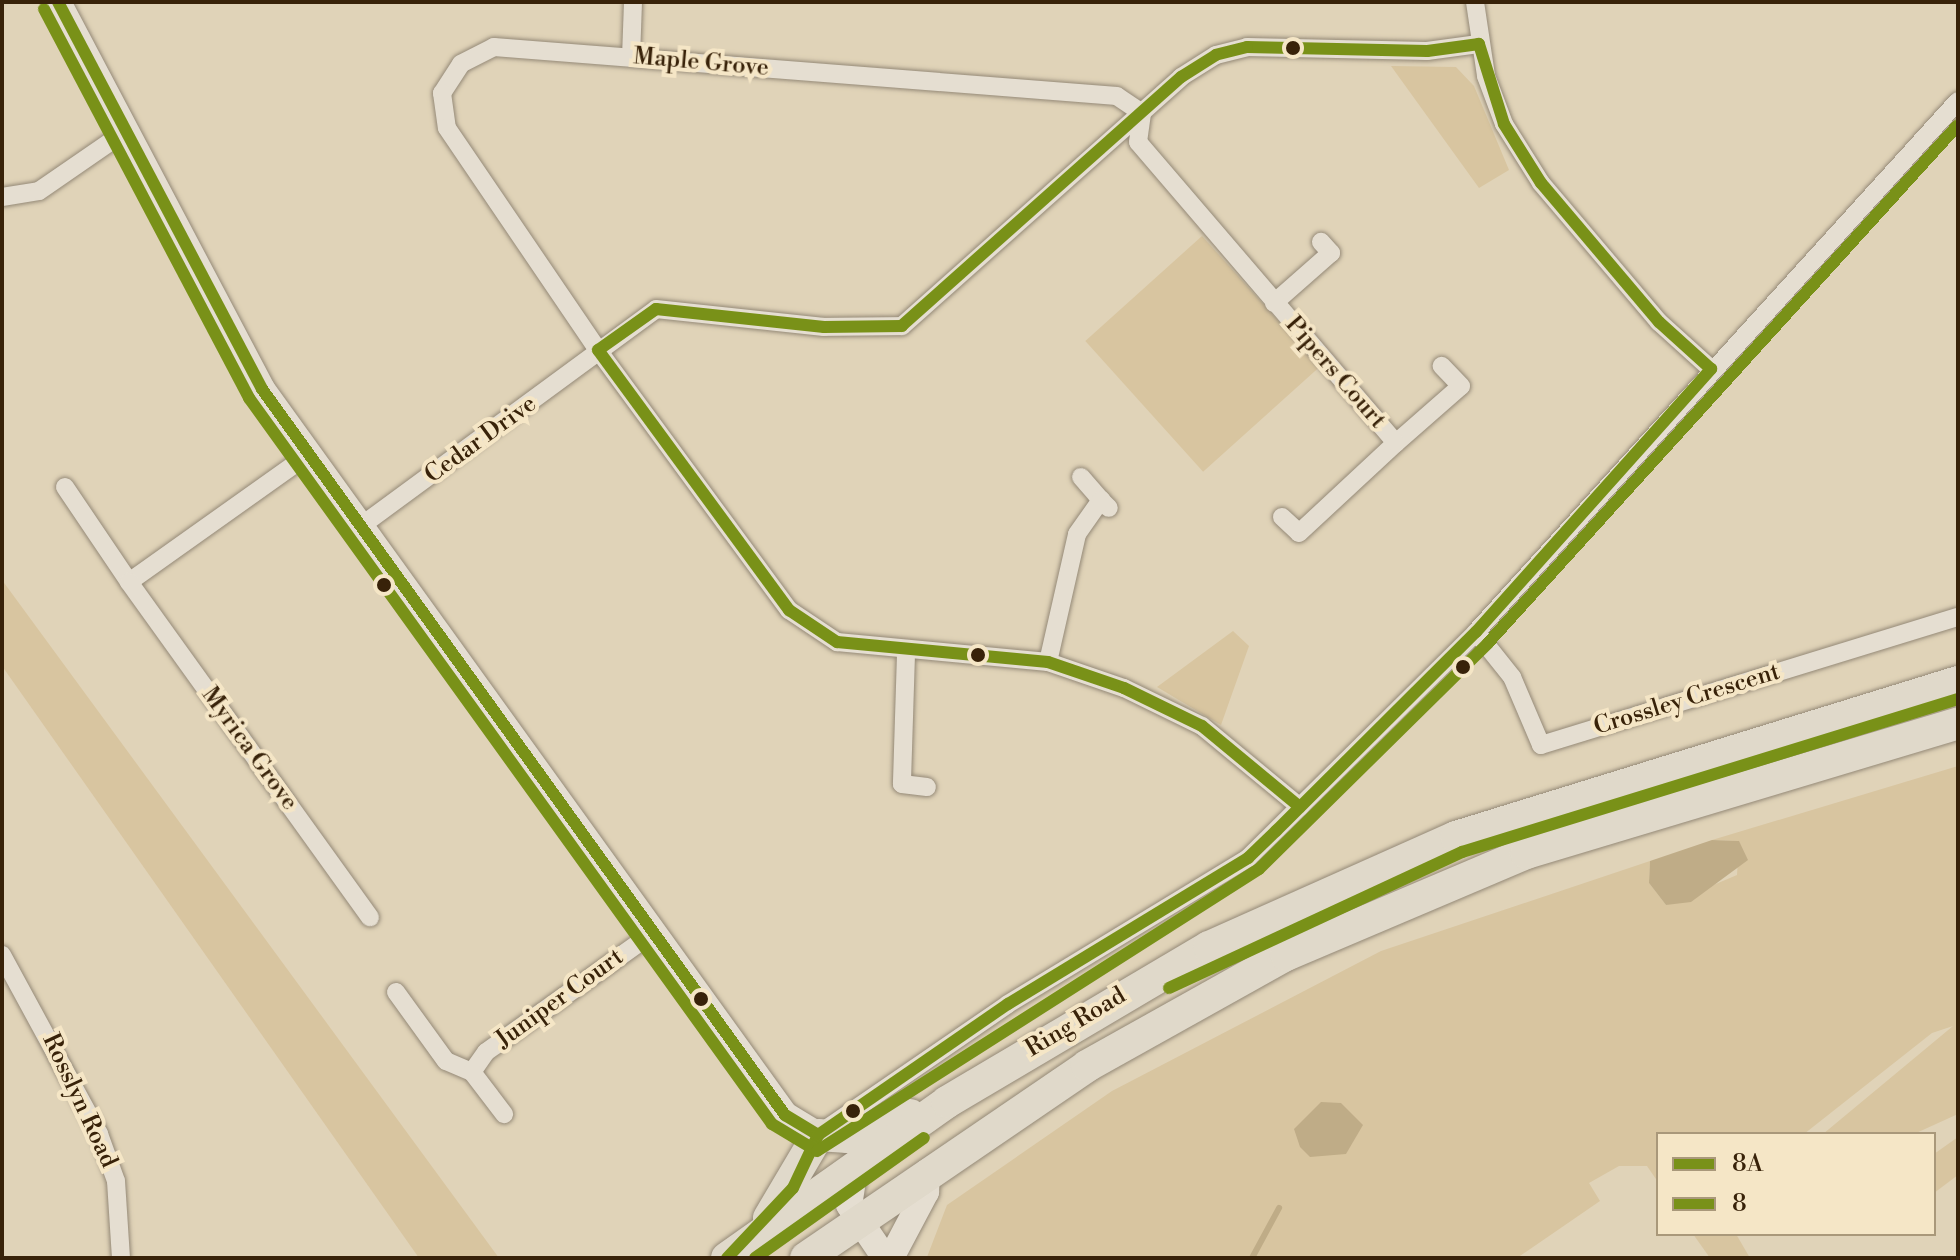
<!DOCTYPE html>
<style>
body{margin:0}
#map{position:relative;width:1960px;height:1260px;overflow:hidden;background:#e0d3b8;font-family:"Libre Bodoni",serif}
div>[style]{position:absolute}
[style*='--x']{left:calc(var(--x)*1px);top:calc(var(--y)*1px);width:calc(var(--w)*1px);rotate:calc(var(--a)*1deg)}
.green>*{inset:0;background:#d8c5a0;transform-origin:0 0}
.water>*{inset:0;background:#bfac87}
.stream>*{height:6px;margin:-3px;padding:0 3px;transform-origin:3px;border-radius:3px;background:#bfac87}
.roads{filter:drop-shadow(0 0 2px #948977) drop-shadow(0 0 2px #948977)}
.street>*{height:18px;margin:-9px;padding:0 9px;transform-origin:9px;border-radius:9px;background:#e5ded1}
.secondary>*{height:26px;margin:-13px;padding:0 13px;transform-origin:13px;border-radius:13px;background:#e5ded1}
.highway>*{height:32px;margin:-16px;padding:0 16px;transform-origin:16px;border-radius:16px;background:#e0d9ca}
.bus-1>*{height:12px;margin:-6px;padding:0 6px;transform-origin:6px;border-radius:6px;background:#799118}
.bus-2>*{height:12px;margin:-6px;padding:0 6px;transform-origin:6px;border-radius:6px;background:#799118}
.dots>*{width:22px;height:22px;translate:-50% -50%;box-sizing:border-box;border:4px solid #f5e6c6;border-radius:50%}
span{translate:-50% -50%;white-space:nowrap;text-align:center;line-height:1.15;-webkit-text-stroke:8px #f5e6c6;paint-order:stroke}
.street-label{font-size:24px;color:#382209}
.frame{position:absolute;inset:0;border:4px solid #382209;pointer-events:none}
.legend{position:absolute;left:1656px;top:1132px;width:280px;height:104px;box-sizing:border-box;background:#f5e6c6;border:2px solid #a9987a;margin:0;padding:10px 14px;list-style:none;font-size:24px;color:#382209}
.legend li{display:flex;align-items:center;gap:16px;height:40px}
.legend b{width:40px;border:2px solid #a9987a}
</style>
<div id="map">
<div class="green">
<i style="clip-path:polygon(1391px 66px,1456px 67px,1474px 86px,1509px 170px,1479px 188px)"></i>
<i style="left:1202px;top:236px;width:176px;height:157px;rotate:48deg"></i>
<i style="clip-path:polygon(2px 580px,499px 1258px,419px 1258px,2px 666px)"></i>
<i style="clip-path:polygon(1233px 631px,1249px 646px,1221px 725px,1157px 687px)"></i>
<i style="clip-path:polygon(1958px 766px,1958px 1114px,1914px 1134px,1823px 1134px,1953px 1026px,1932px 1033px,1804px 1134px,1658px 1134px,1658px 1182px,1647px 1166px,1619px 1166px,1589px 1183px,1600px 1201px,1517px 1258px,927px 1257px,947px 1205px,1112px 1091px,1381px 951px,1650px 861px,1649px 883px,1666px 905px,1737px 875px,1739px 841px,1712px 840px)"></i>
<i style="clip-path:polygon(1958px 1137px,1958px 1175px,1934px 1193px,1934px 1154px)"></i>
<i style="clip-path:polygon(1693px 1234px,1736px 1234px,1750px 1258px,1710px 1258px)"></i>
</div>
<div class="water">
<i style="clip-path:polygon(1712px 840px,1739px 841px,1748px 860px,1691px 902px,1666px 905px,1649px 883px,1650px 861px)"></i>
<i style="clip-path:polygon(1321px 1102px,1341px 1103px,1363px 1125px,1346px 1154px,1310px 1157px,1300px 1147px,1294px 1129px)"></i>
</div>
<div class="stream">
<i style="--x:1252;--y:1258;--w:57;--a:-61.6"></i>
</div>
<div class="roads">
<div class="street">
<i style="--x:1475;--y:2;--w:75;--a:81.5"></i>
<i style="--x:1486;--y:76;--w:51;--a:69.4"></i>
<i style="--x:1504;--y:124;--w:70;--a:57.9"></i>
<i style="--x:1541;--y:183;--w:182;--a:49.7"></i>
<i style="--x:1659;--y:322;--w:70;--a:42.1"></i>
<i style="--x:631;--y:57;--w:55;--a:-87.9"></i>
<i style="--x:2;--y:197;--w:37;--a:-9"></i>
<i style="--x:39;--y:191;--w:102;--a:-34.6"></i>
<i style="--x:1274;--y:303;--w:76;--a:-41.3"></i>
<i style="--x:1331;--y:253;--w:15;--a:-132"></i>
<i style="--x:1396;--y:443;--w:86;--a:-41.2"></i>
<i style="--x:1461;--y:386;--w:28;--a:-134"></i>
<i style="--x:1081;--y:477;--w:30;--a:49"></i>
<i style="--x:65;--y:487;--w:115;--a:56"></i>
<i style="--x:129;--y:582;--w:221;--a:-35.4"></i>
<i style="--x:1282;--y:517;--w:23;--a:43"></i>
<i style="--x:1299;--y:533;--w:132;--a:-42.9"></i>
<i style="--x:1396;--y:443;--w:396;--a:-130.6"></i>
<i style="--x:1138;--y:142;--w:29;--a:-82"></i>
<i style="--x:1142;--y:113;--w:30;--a:-146"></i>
<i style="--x:1117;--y:96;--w:625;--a:-175.5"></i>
<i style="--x:494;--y:47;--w:37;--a:153"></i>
<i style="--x:461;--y:64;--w:35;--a:123"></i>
<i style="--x:442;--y:93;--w:35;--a:82"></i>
<i style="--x:447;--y:128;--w:268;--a:55.8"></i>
<i style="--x:598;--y:350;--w:323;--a:53.7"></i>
<i style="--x:789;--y:610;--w:58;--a:33.7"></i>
<i style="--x:837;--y:642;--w:212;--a:5.4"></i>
<i style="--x:1048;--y:662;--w:80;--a:18.9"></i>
<i style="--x:1124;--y:688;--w:87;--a:26"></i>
<i style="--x:1202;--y:726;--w:127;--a:39.6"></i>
<i style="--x:361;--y:526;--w:366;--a:-36.3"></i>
<i style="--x:656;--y:309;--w:169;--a:6.1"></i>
<i style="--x:824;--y:327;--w:78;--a:-0.7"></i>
<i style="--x:902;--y:326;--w:374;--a:-41.7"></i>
<i style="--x:1181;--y:77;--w:41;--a:-32.2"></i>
<i style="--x:1216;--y:55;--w:32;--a:-14"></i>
<i style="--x:1247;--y:47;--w:180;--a:1.3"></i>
<i style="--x:1427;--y:51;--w:52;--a:-7.7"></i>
<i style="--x:129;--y:582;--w:413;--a:54.3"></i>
<i style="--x:1476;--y:632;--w:58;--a:51.3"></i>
<i style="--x:1512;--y:677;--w:74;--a:66.9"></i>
<i style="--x:1541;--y:745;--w:436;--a:-17.1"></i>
<i style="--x:906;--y:654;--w:130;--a:91.8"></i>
<i style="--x:902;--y:784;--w:25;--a:7"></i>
<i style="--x:1048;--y:662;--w:131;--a:-77.2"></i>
<i style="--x:1077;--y:534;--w:42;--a:-54.8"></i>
<i style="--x:1101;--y:500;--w:11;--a:45"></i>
<i style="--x:2;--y:955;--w:204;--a:61.5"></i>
<i style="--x:99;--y:1134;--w:50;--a:70.1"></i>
<i style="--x:116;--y:1181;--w:77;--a:86.3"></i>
<i style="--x:396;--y:992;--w:85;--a:54.1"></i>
<i style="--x:446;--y:1061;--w:28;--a:23"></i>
<i style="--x:472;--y:1072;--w:24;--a:-55"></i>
<i style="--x:486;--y:1052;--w:206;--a:-35.5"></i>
<i style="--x:472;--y:1072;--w:53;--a:52.7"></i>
<i style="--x:819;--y:1134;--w:229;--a:-34.5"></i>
<i style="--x:1008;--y:1004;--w:281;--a:-31.3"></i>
<i style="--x:1248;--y:858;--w:321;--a:-44.7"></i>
<i style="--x:1476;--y:632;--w:717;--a:-47.77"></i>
</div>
<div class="secondary">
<i style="--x:58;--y:2;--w:437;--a:62.2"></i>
<i style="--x:262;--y:389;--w:895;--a:54.23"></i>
<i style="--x:785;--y:1115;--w:39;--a:31"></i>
<i style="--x:855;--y:1168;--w:37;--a:99"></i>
<i style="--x:849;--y:1205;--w:64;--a:55.8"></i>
<i style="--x:891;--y:1258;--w:75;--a:-62.1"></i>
<i style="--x:926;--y:1192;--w:20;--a:-87"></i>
</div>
<div class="highway">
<i style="--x:769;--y:1218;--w:96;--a:-59.4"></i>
<i style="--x:818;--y:1135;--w:30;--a:4"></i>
<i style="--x:848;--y:1137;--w:66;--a:-19.5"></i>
<i style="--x:727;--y:1258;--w:270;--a:-35.3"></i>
<i style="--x:947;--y:1102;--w:304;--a:-30.6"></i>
<i style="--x:1209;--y:947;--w:270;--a:-24"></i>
<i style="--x:1456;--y:837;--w:525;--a:-17.16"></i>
<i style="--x:806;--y:1258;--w:340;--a:-34.3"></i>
<i style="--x:1087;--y:1066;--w:228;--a:-29.2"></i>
<i style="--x:1286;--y:955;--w:261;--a:-23"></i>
<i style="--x:1526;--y:853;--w:451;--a:-16.7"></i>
</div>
</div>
<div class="bus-1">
<i style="--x:58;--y:2;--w:437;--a:62.2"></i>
<i style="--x:262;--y:389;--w:895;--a:54.23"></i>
<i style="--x:785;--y:1115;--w:39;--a:31"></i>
<i style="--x:727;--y:1258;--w:96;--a:-46.7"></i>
<i style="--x:793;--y:1188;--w:59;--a:-64.7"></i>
<i style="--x:818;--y:1135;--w:231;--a:-34.6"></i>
<i style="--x:1008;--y:1004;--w:281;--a:-31.3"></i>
<i style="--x:1248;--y:858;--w:39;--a:-44"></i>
<i style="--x:1276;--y:831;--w:282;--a:-44.9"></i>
<i style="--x:1476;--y:632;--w:353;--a:-48.2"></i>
<i style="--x:1711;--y:369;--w:70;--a:-137.9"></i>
<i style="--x:1659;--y:322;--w:182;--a:-130.3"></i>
<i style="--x:1541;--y:183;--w:70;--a:-122.1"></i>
<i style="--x:1504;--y:124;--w:84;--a:-107.4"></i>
<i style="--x:1479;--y:44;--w:52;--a:172.3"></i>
<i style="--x:1427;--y:51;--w:180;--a:-178.7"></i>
<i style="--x:1247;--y:47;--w:32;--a:166"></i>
<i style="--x:1216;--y:55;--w:41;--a:147.8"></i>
<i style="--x:1181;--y:77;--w:374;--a:138.3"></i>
<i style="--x:902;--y:326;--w:78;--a:179.3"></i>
<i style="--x:824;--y:327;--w:169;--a:-173.9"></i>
<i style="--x:656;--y:309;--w:71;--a:144.7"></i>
<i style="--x:598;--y:350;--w:323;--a:53.7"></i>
<i style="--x:789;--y:610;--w:58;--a:33.7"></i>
<i style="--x:837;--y:642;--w:212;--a:5.4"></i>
<i style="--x:1048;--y:662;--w:80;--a:18.9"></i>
<i style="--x:1124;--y:688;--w:87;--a:26"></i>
<i style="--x:1202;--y:726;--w:127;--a:39.6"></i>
</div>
<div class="bus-2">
<i style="--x:44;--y:9;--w:440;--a:62.2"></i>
<i style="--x:249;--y:398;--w:895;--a:54.23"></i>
<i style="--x:772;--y:1124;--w:52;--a:31"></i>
<i style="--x:817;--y:1151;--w:524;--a:-32.54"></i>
<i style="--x:1259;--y:869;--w:322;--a:-44.6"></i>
<i style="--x:1488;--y:643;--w:699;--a:-47.78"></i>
<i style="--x:1169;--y:988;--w:323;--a:-24.9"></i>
<i style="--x:1462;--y:852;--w:519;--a:-17.14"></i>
<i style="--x:755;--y:1258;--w:207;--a:-35.4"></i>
</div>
<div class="dots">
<i style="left:1293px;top:48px;background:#382209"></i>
<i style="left:384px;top:585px;background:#382209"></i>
<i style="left:978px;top:655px;background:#382209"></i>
<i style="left:1463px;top:667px;background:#382209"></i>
<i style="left:701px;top:999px;background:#382209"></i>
<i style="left:853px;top:1111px;background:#382209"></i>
</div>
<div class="street-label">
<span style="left:701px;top:63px;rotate:5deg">Maple Grove</span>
<span style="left:1335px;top:373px;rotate:49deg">Pipers Court</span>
<span style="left:481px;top:440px;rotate:-36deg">Cedar Drive</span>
<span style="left:1687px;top:700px;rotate:-17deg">Crossley Crescent</span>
<span style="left:249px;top:749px;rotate:54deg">Myrica Grove</span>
<span style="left:560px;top:999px;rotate:-36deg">Juniper Court</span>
<span style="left:1076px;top:1023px;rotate:-31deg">Ring Road</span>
<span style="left:79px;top:1101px;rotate:65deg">Rosslyn Road</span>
</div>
<div class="frame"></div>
<ul class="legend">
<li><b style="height:10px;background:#799118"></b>8A</li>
<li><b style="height:10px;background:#799118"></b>8</li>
</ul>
</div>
